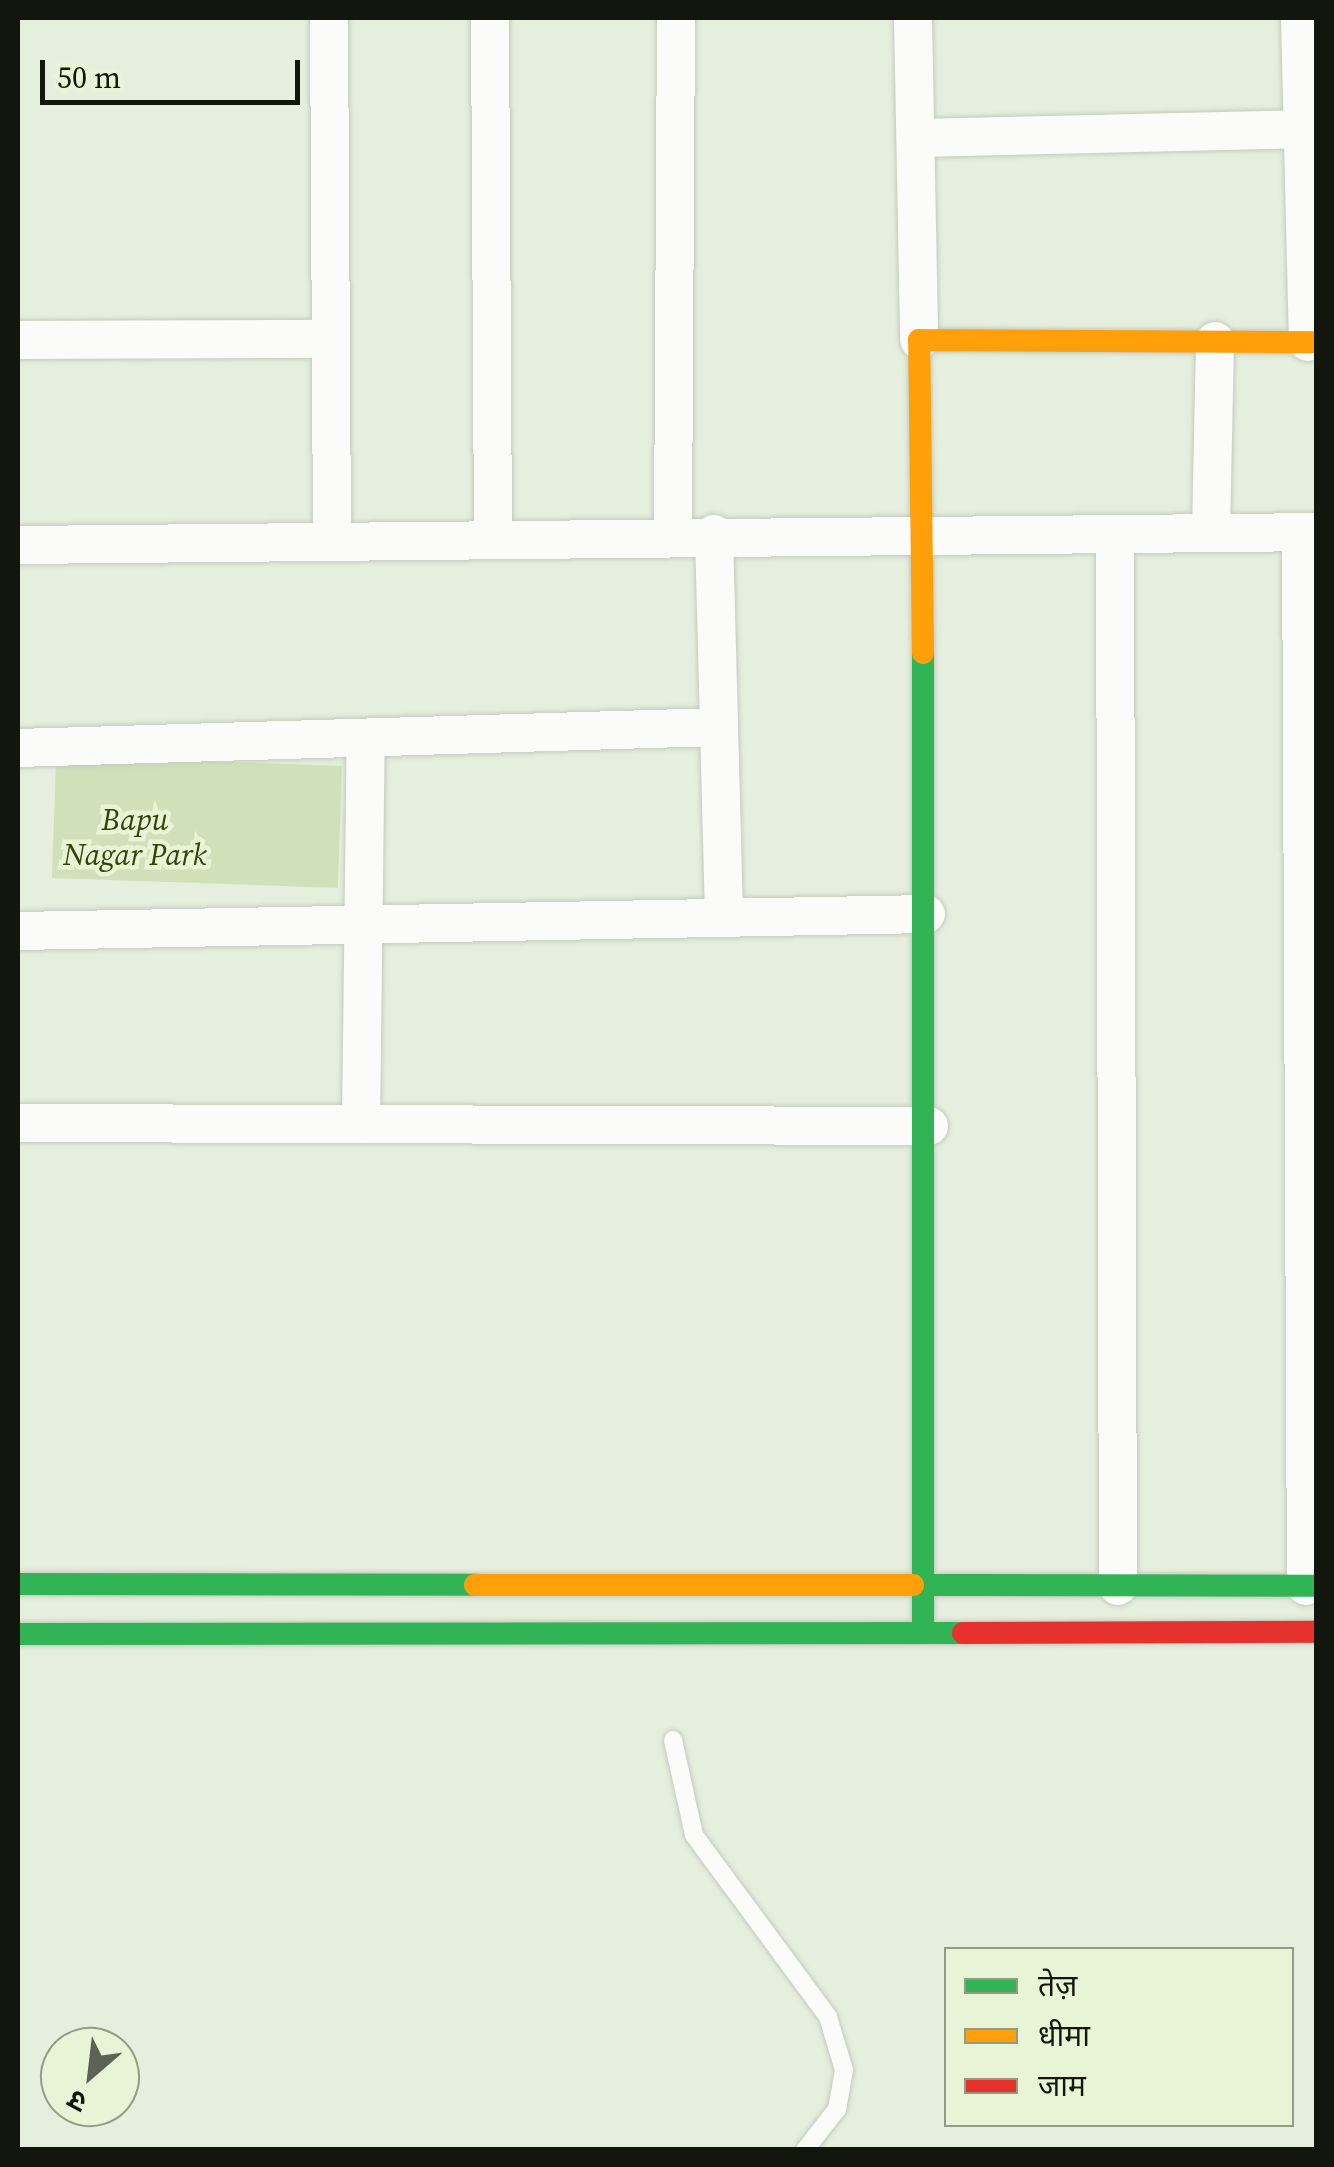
<!DOCTYPE html>
<meta charset="utf-8">
<style>
body{margin:0}
#map{position:relative;width:1334px;height:2167px;overflow:hidden;background:#e6eedd;font-family:"Source Serif 4","Noto Sans Devanagari",serif}
div>[style]{position:absolute}
[style*='--x']{left:calc(var(--x)*1px);top:calc(var(--y)*1px);width:calc(var(--w)*1px);rotate:calc(var(--a)*1deg)}
.green>*{inset:0;background:#d0e1b9;transform-origin:0 0}
.roads{filter:drop-shadow(0 0 2px #c5cabe) drop-shadow(0 0 2px #c5cabe)}
.lane>*{height:18px;margin:-9px;padding:0 9px;transform-origin:9px;border-radius:9px;background:#fbfcfa}
.street>*{height:38px;margin:-19px;padding:0 19px;transform-origin:19px;border-radius:19px;background:#fbfcfa}
.fast>*{height:22px;margin:-11px;padding:0 11px;transform-origin:11px;border-radius:11px;background:#30b455}
.slow>*{height:22px;margin:-11px;padding:0 11px;transform-origin:11px;border-radius:11px;background:#ff9f0a}
.jam>*{height:22px;margin:-11px;padding:0 11px;transform-origin:11px;border-radius:11px;background:#e5322d}
span{translate:-50% -50%;white-space:nowrap;text-align:center;line-height:1.15;-webkit-text-stroke:9px #e7f5d6;paint-order:stroke}
.park-label{font-size:30px;color:#314507;font-style:italic}
.frame{position:absolute;inset:0;border:20px solid #12160c;pointer-events:none}
.legend{position:absolute;left:944px;top:1947px;width:350px;height:180px;box-sizing:border-box;background:#e7f5d6;border:2px solid #929c85;margin:0;padding:12px 18px;list-style:none;font-size:30px;color:#12160c}
.legend li{display:flex;align-items:center;gap:20px;height:50px}
.legend b{width:50px;border:2px solid #929c85}
.north{position:absolute;left:40px;top:2027px;width:100px;height:100px;box-sizing:border-box;background:#e7f5d6;border:2px solid #929c85;border-radius:50%;rotate:208deg;font-size:28px;font-weight:700;line-height:40px;text-align:center;color:#12160c}
.north::after{content:'';display:block;margin:auto;width:35px;height:45px;background:#5c6255;clip-path:polygon(50% 0,100% 100%,50% 72%,0 100%)}
.scale{position:absolute;left:40px;top:60px;width:260px;height:45px;box-sizing:border-box;border:5px solid #12160c;border-top:0;padding-left:12px;font-size:30px;line-height:35px;white-space:nowrap;color:#12160c;-webkit-text-stroke:8px #e7f5d6;paint-order:stroke}
</style>
<div id="map">
<div class="green">
<i style="left:342px;top:766px;width:122px;height:286px;rotate:92deg"></i>
</div>
<div class="roads">
<div class="lane">
<i style="--x:673;--y:1740;--w:97;--a:77.5"></i>
<i style="--x:694;--y:1835;--w:226;--a:53.6"></i>
<i style="--x:828;--y:2017;--w:55;--a:73.2"></i>
<i style="--x:844;--y:2070;--w:40;--a:100"></i>
<i style="--x:837;--y:2109;--w:52;--a:128"></i>
</div>
<div class="street">
<i style="--x:329;--y:18;--w:521;--a:89.67"></i>
<i style="--x:490;--y:18;--w:519;--a:89.67"></i>
<i style="--x:913;--y:18;--w:322;--a:88.9"></i>
<i style="--x:1300;--y:18;--w:324;--a:88.6"></i>
<i style="--x:916;--y:138;--w:385;--a:-1.3"></i>
<i style="--x:18;--y:340;--w:310;--a:-0.2"></i>
<i style="--x:1211;--y:532;--w:191;--a:-88.8"></i>
<i style="--x:1301;--y:532;--w:1054;--a:89.73"></i>
<i style="--x:673;--y:533;--w:515;--a:-89.67"></i>
<i style="--x:714;--y:534;--w:383;--a:88.5"></i>
<i style="--x:1115;--y:534;--w:1052;--a:89.84"></i>
<i style="--x:18;--y:545;--w:1298;--a:-0.57"></i>
<i style="--x:18;--y:748;--w:701;--a:-1.72"></i>
<i style="--x:18;--y:931;--w:908;--a:-1.07"></i>
<i style="--x:18;--y:1123;--w:911;--a:0.19"></i>
<i style="--x:361;--y:1124;--w:383;--a:-89.3"></i>
</div>
<div class="fast">
<i style="--x:923;--y:653;--w:977;--a:90"></i>
<i style="--x:18;--y:1584;--w:457;--a:0.1"></i>
<i style="--x:913;--y:1585;--w:403;--a:0.1"></i>
<i style="--x:18;--y:1634;--w:945;--a:-0.06"></i>
</div>
<div class="slow">
<i style="--x:923;--y:653;--w:313;--a:-90.7"></i>
<i style="--x:919;--y:340;--w:397;--a:0.3"></i>
<i style="--x:475;--y:1585;--w:438;--a:0"></i>
</div>
<div class="jam">
<i style="--x:963;--y:1633;--w:353;--a:-0.2"></i>
</div>
</div>
<div class="park-label">
<span style="left:135px;top:837px">Bapu<br>Nagar Park</span>
</div>
<div class="frame"></div>
<ul class="legend">
<li><b style="height:12px;background:#30b455"></b>तेज़</li>
<li><b style="height:12px;background:#ff9f0a"></b>धीमा</li>
<li><b style="height:12px;background:#e5322d"></b>जाम</li>
</ul>
<div class="north">उ</div>
<div class="scale">50 m</div>
</div>
